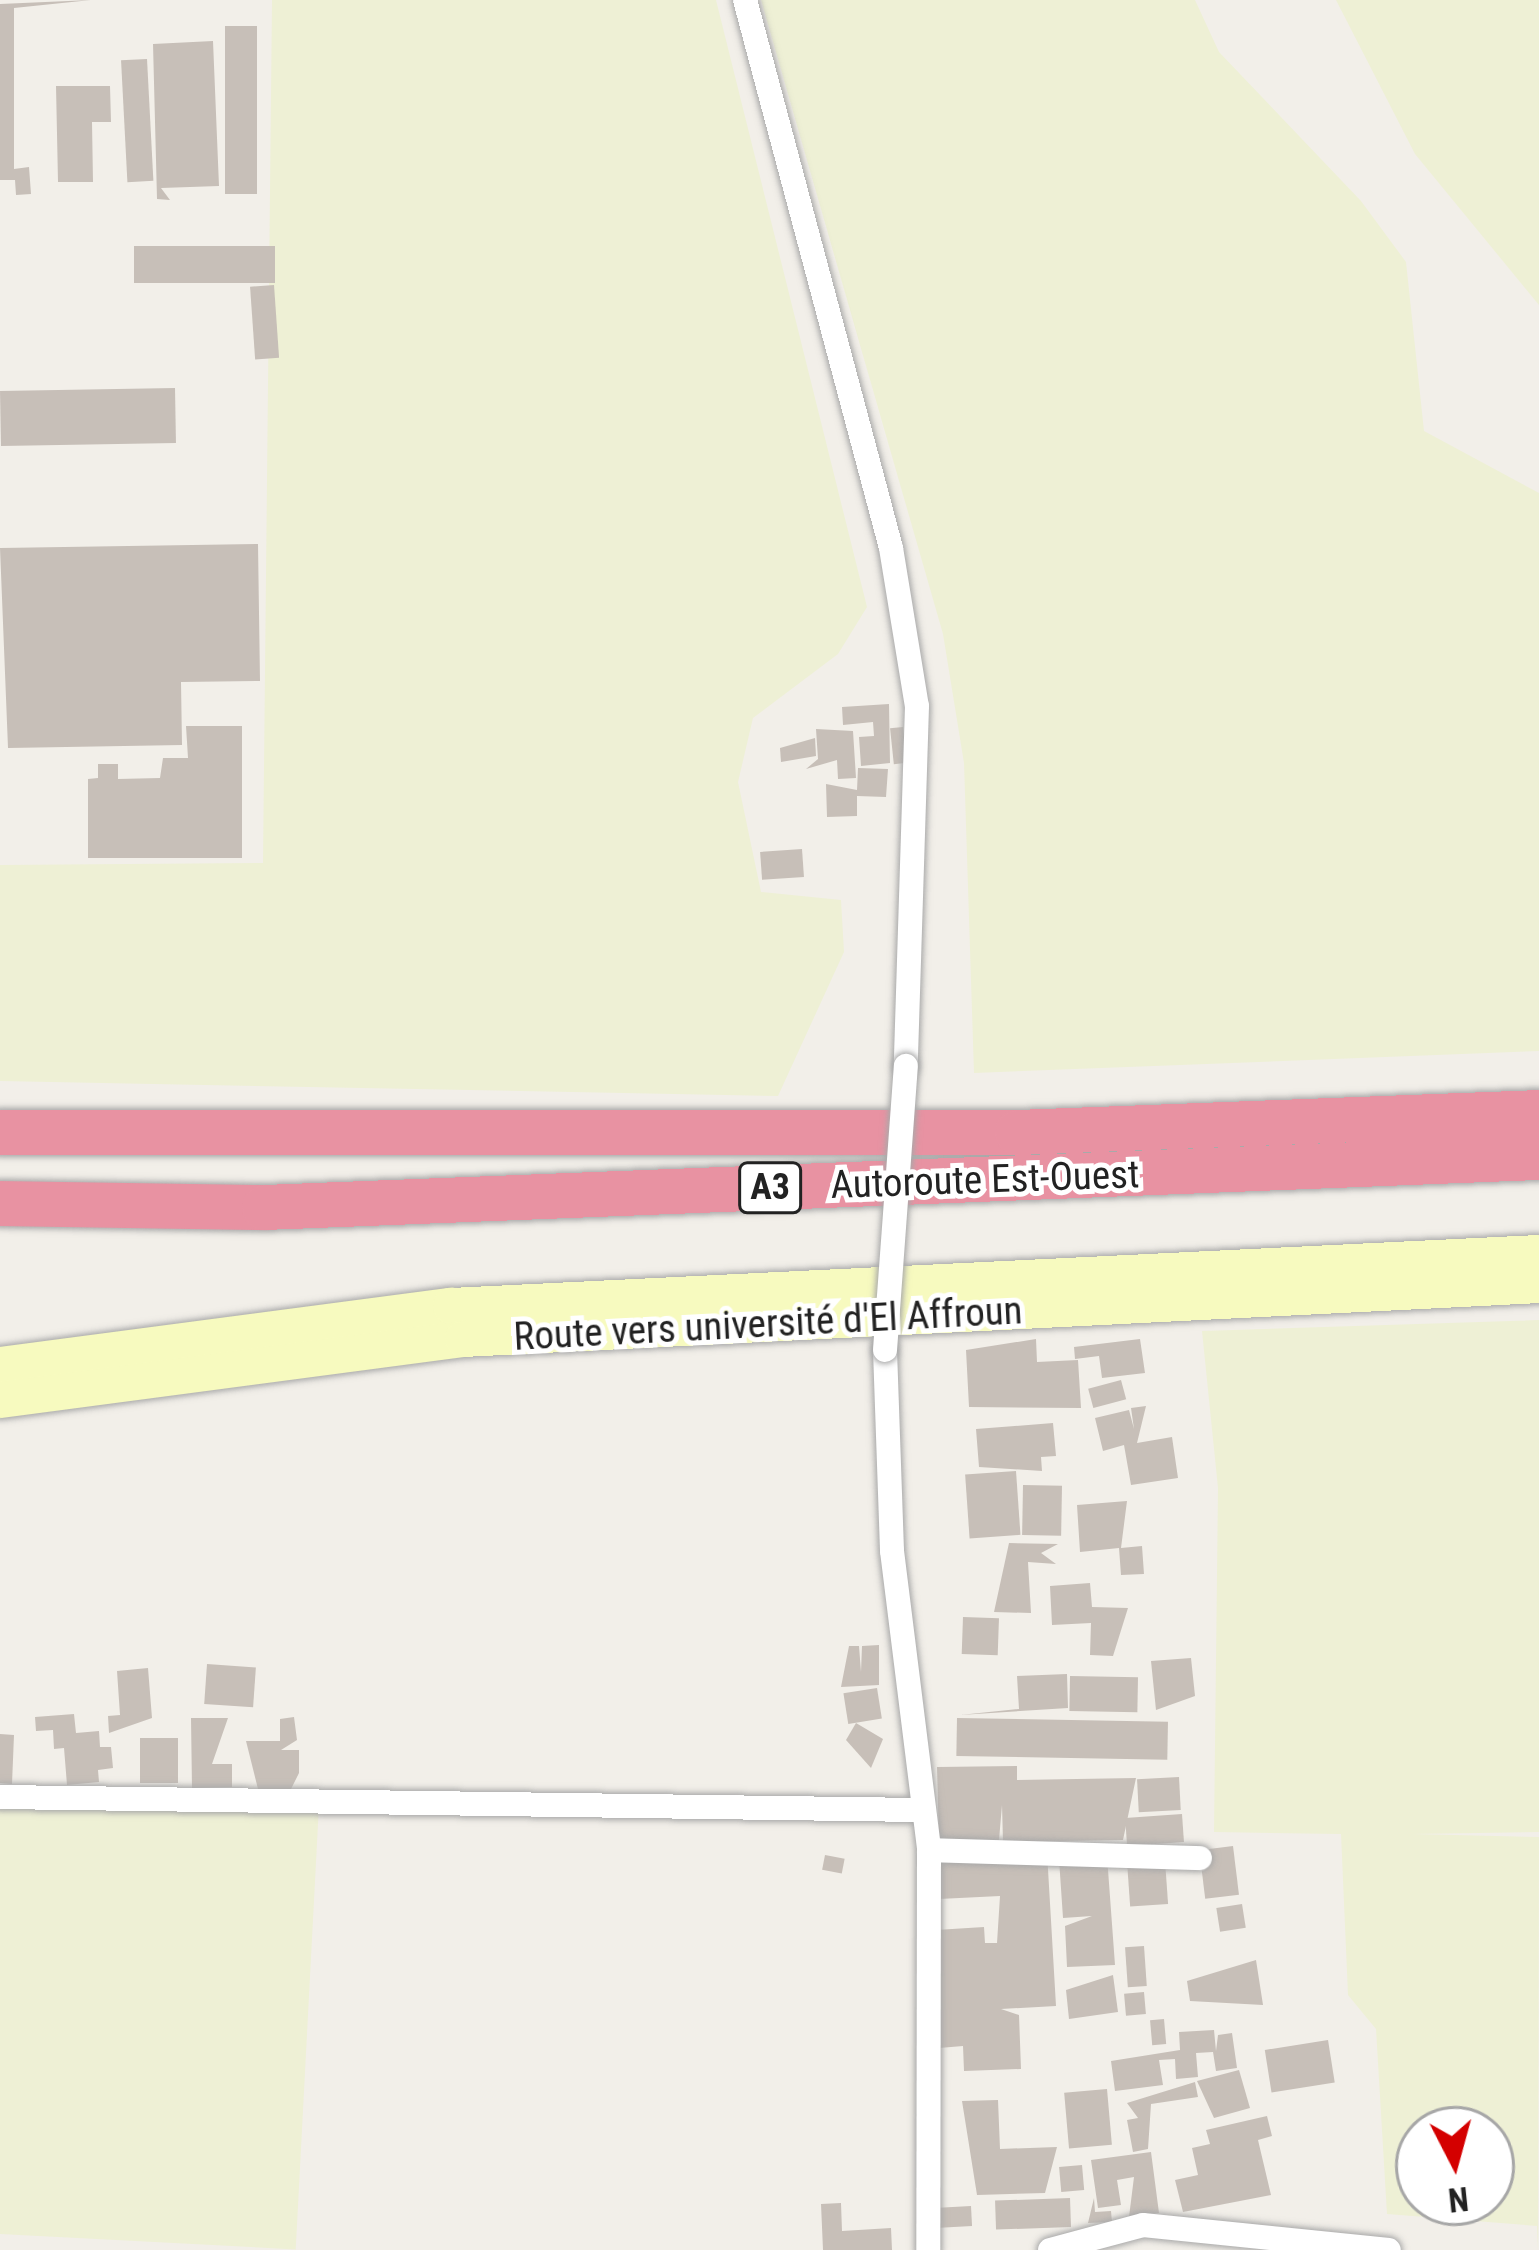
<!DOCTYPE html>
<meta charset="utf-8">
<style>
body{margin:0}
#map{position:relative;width:1539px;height:2250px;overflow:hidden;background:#f2efe9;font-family:"Roboto Condensed",sans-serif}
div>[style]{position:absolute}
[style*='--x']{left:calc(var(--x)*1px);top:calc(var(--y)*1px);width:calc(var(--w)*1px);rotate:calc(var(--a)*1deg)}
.farmland>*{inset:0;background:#eef0d5;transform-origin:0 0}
.building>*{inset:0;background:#c7bfb8;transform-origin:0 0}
.roads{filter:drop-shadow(0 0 3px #a9a9a9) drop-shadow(0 0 3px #a9a9a9)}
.minor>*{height:24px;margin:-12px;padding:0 12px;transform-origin:12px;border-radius:12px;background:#fff}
.secondary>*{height:36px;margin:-18px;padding:0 18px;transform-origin:18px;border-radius:18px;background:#f7fabf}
.motorway>*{height:45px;margin:-22.5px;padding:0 22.5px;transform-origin:22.5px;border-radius:22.5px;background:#e892a2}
.bridges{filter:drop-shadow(0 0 3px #a9a9a9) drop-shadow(0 0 3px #a9a9a9)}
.minor-bridge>*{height:24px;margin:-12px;padding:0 12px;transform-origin:12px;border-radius:12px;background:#fff}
span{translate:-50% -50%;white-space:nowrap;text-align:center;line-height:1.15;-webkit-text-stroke:10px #fff;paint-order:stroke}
.shield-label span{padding:3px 9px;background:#fff;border:3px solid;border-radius:9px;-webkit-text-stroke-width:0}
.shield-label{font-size:36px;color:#222;font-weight:700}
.street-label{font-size:39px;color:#222}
.north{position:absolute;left:1395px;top:2106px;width:120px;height:120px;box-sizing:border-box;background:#fff;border:3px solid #a7a7a7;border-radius:50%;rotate:174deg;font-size:33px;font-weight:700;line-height:48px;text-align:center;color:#222}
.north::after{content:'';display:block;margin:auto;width:42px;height:54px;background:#d40000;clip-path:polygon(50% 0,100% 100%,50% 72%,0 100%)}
</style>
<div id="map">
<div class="farmland">
<i style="clip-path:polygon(272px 0,716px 0,867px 607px,838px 654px,753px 718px,738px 782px,761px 892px,841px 900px,844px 952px,778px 1096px,0 1081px,0 865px,263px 863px)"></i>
<i style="clip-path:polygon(761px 0,1195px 0,1219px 52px,1361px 201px,1406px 262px,1424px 431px,1539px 493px,1539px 1051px,974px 1073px,964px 763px,943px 634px)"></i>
<i style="clip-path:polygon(1336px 0,1539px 0,1539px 305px,1415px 154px)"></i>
<i style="clip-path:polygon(evenodd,1539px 1320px,1539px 1832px,1413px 1834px,1539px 1837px,1538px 2250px,1537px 2226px,1387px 2214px,1376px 2029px,1348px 1995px,1341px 1834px,1214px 1832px,1218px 1488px,1202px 1331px,1539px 1320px,1419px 2130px,1491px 2130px,1491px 2202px,1419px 2202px,1419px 2130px)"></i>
<i style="left:319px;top:1805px;width:445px;height:319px;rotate:93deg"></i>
</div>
<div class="building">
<i style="clip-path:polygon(91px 0,14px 8px,14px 169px,29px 167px,31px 194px,16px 195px,15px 180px,0 180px,0 4px)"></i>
<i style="left:225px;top:26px;width:32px;height:168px"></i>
<i style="clip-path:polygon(213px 41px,219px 186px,161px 188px,170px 200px,157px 199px,153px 44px)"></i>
<i style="left:147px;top:59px;width:122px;height:26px;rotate:87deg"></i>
<i style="clip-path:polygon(56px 86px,110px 86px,111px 122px,92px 122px,93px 182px,58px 182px)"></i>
<i style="left:134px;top:246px;width:141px;height:37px"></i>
<i style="left:274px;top:285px;width:73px;height:24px;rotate:86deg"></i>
<i style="left:175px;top:388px;width:55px;height:175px;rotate:89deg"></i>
<i style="clip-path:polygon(258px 544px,260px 681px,181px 682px,182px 745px,8px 748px,0 548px)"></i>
<i style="clip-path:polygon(889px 704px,890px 763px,861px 766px,859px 737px,874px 736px,873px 722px,843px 725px,842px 707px)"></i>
<i style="clip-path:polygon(186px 726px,242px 726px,242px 858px,88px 858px,88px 779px,98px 778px,98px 764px,118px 764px,118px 779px,160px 778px,163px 758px,188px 758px)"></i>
<i style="left:903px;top:727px;width:36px;height:13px;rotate:84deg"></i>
<i style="clip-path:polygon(816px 729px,853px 731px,856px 778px,838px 779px,837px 760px,806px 769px,818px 759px)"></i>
<i style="clip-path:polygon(815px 738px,816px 756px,781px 762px,780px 748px)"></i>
<i style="clip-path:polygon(858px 768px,888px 769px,886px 797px,857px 796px,857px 816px,827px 817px,826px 784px,857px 790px)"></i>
<i style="left:802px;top:849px;width:28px;height:42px;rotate:86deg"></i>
<i style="clip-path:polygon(1036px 1339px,1037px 1362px,1078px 1360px,1081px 1408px,969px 1407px,966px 1350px)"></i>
<i style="clip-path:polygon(1140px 1339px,1145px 1373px,1102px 1378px,1099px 1356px,1075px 1359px,1074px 1347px)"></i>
<i style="left:1121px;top:1380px;width:20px;height:34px;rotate:75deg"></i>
<i style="clip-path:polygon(1146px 1406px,1137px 1443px,1172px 1437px,1178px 1478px,1131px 1485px,1124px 1445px,1103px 1451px,1095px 1418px,1129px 1410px,1134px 1429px,1131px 1408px)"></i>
<i style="clip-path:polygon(1053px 1423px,1056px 1456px,1041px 1457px,1042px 1471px,979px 1467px,976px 1429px)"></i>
<i style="left:1016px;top:1471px;width:64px;height:51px;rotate:86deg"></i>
<i style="left:1023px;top:1485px;width:39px;height:50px;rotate:1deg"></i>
<i style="clip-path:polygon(1127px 1501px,1121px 1548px,1142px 1546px,1144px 1574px,1121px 1575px,1119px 1548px,1080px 1552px,1077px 1505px)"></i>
<i style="clip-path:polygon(1009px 1543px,1058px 1544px,1041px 1553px,1056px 1564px,1028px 1562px,1031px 1613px,994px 1612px)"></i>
<i style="clip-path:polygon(1090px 1583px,1092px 1607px,1128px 1608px,1113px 1656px,1090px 1655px,1091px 1623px,1052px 1625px,1050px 1586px)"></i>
<i style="left:963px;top:1617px;width:36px;height:37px;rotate:2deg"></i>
<i style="clip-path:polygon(879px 1645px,879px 1685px,841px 1687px,849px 1646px,859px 1646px,861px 1672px,862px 1646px)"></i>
<i style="clip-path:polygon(1191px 1658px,1195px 1696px,1156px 1710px,1151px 1661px)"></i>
<i style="left:207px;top:1664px;width:49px;height:40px;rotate:4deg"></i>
<i style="clip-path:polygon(148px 1668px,152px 1718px,109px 1733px,108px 1716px,120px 1715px,117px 1671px)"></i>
<i style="clip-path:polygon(1067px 1674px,1068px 1708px,960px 1715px,1019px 1709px,1017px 1676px)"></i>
<i style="left:1070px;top:1676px;width:68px;height:35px;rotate:1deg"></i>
<i style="left:877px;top:1688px;width:31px;height:34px;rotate:81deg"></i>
<i style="clip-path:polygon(74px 1714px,76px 1733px,99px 1731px,100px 1747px,111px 1747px,113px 1768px,98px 1770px,99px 1782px,67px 1785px,64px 1748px,54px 1749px,53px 1730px,36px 1731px,35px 1717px)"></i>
<i style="clip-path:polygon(294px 1717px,297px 1740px,281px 1750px,299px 1750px,299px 1773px,291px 1789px,258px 1789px,246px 1741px,280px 1741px,280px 1719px)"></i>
<i style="clip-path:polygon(191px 1718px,228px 1718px,212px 1764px,232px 1764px,232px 1787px,192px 1788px)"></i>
<i style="left:957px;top:1718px;width:211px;height:38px;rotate:1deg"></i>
<i style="clip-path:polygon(856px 1723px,883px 1739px,871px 1768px,846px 1740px)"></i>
<i style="clip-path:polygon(0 1734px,14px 1735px,12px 1784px,0 1783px)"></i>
<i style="left:140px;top:1738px;width:38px;height:45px"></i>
<i style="clip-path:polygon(1017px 1766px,1017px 1780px,1136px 1778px,1123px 1840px,1003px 1842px,1002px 1805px,999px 1840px,939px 1841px,937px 1767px)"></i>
<i style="left:1179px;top:1777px;width:33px;height:42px;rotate:87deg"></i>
<i style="left:1182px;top:1814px;width:28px;height:57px;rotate:86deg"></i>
<i style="left:1233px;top:1846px;width:49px;height:34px;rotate:83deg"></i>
<i style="clip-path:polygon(1047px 1852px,1056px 2006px,1001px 2009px,1019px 2015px,1021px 2069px,964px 2071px,963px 2046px,939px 2048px,936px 1930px,984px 1927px,985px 1943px,997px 1943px,1000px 1896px,939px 1899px,937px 1858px)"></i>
<i style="left:825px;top:1855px;width:20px;height:15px;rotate:11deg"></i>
<i style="clip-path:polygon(1107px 1856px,1115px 1965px,1067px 1967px,1065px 1926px,1092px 1916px,1063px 1918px,1059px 1859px)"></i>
<i style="left:1165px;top:1860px;width:44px;height:38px;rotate:86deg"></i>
<i style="left:1242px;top:1904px;width:24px;height:26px;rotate:81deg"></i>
<i style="left:1144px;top:1946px;width:40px;height:19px;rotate:86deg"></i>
<i style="clip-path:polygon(1256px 1960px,1263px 2005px,1190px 2001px,1187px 1981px)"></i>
<i style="clip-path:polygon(1113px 1975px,1118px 2012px,1069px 2019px,1066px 1990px)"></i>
<i style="left:1144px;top:1992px;width:22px;height:20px;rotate:85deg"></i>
<i style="left:1164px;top:2019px;width:25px;height:14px;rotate:85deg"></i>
<i style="clip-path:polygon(1214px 2030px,1216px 2051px,1218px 2035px,1232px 2033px,1237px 2068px,1216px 2071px,1213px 2052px,1196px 2053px,1198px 2077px,1176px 2079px,1175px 2059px,1159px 2060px,1163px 2085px,1115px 2091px,1111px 2061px,1180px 2050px,1179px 2032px)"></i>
<i style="left:1328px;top:2040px;width:43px;height:64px;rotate:81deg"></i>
<i style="clip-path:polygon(1239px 2070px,1250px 2108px,1214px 2118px,1197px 2081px)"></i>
<i style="clip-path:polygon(1195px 2082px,1198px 2097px,1151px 2104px,1148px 2149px,1133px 2152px,1127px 2120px,1138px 2118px,1127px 2103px)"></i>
<i style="left:1107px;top:2089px;width:56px;height:43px;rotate:85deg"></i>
<i style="clip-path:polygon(998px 2100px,1000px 2149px,1057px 2147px,1045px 2193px,977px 2195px,962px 2101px)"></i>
<i style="clip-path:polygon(1267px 2116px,1272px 2136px,1258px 2140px,1271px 2195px,1183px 2212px,1175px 2180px,1198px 2175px,1192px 2148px,1210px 2144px,1206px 2130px)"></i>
<i style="clip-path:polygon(1151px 2152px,1159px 2213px,1129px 2217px,1134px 2177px,1117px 2180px,1121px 2205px,1098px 2208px,1091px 2160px)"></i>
<i style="left:1082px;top:2165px;width:25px;height:23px;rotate:85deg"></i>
<i style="left:1070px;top:2198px;width:29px;height:75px;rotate:88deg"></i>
<i style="clip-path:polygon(1094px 2198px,1095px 2212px,1111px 2211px,1112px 2222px,1088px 2223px)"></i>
<i style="clip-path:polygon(841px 2203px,842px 2231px,891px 2228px,892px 2250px,823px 2250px,821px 2204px)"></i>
<i style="left:971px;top:2206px;width:20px;height:32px;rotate:87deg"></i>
</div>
<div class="roads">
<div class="minor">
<i style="--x:745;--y:0;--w:567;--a:75.08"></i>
<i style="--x:891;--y:548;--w:160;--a:80.7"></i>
<i style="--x:917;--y:706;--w:360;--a:91.8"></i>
<i style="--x:885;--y:1350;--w:201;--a:88"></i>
<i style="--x:892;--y:1551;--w:301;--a:82.9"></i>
<i style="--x:929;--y:1850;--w:400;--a:90.1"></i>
<i style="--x:0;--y:1797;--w:924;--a:0.81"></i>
<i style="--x:929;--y:1850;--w:271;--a:1.7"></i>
<i style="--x:1050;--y:2250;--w:96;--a:-15"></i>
<i style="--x:1143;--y:2225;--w:247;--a:5.8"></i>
</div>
<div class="secondary">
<i style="--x:0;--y:1365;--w:455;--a:-7.5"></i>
<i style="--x:451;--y:1306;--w:1089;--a:-2.79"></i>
<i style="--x:0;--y:1400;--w:467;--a:-7.5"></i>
<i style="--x:463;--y:1339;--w:1077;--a:-2.87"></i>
</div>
<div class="motorway">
<i style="--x:0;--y:1132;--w:1017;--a:0"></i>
<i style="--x:1017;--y:1132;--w:522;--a:-2.19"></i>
<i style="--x:0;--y:1203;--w:264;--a:0.9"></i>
<i style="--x:264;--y:1207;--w:1276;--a:-2.25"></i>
</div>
</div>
<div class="bridges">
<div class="minor-bridge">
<i style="--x:885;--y:1350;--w:285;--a:-85.8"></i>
</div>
</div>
<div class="shield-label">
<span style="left:770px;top:1188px">A3</span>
</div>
<div class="street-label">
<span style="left:985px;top:1180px;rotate:-2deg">Autoroute Est-Ouest</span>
<span style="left:768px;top:1324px;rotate:-3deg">Route vers université d'El Affroun</span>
</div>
<div class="north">N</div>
</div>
